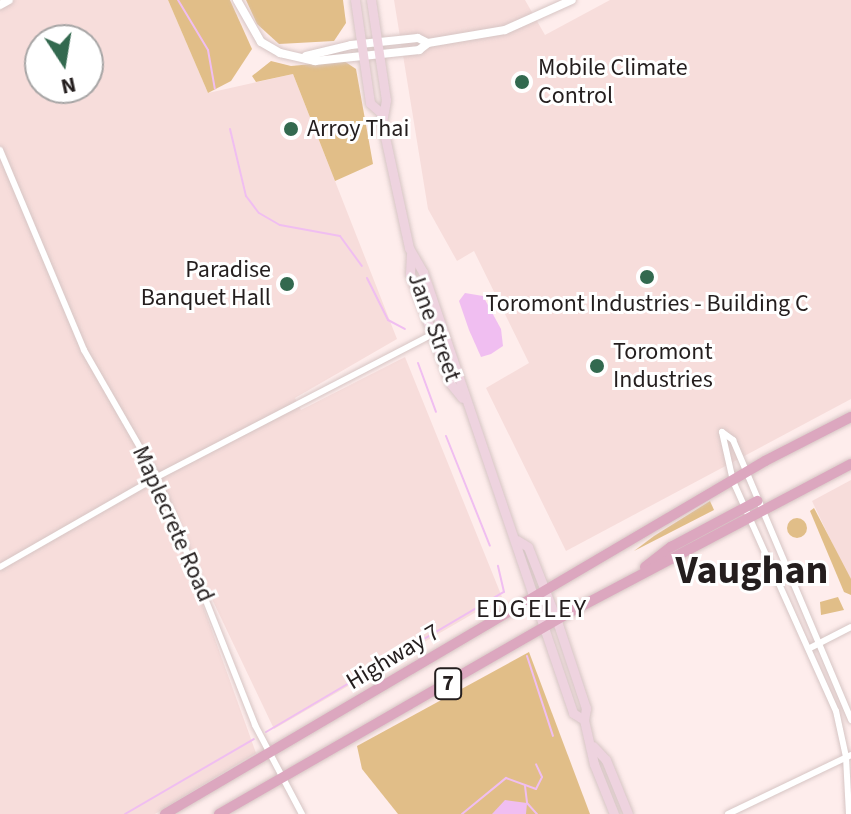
<!DOCTYPE html>
<style>
body{margin:0}
#map{position:relative;width:851px;height:814px;overflow:hidden;background:#feedec;font-family:"Source Sans 3",sans-serif}
div>[style]{position:absolute}
[style*='--x']{left:calc(var(--x)*1px);top:calc(var(--y)*1px);width:calc(var(--w)*1px);rotate:calc(var(--a)*1deg)}
.built>*{inset:0;background:#f7dddb}
.green>*{inset:0;background:#e1be88}
.round{border-radius:50%}
.water>*{inset:0;background:#f0bef1}
.stream>*{height:2px;margin:-1px;padding:0 1px;transform-origin:1px;border-radius:1px;background:#f0bef1}
.roads{filter:drop-shadow(0 0 2px #d6c5c4) drop-shadow(0 0 2px #d6c5c4)}
.minor>*{height:6px;margin:-3px;padding:0 3px;transform-origin:3px;border-radius:3px;background:#fff}
.tertiary>*{height:8px;margin:-4px;padding:0 4px;transform-origin:4px;border-radius:4px;background:#fff}
.secondary>*{height:9px;margin:-4.5px;padding:0 4.5px;transform-origin:4.5px;border-radius:4.5px;background:#eed3df}
.primary>*{height:10px;margin:-5px;padding:0 5px;transform-origin:5px;border-radius:5px;background:#dca7bf}
.dots>*{width:22px;height:22px;translate:-50% -50%;box-sizing:border-box;border:4px solid #fff;border-radius:50%}
span{translate:-50% -50%;white-space:nowrap;text-align:center;line-height:1.15;-webkit-text-stroke:6px #fff;paint-order:stroke}
.shield-label span{padding:2px 6px;background:#fff;border:2px solid;border-radius:6px;-webkit-text-stroke-width:0}
.shield-label{font-size:22px;color:#241e1e;font-weight:700}
.poi-label{font-size:24px;color:#241e1e}
.left{translate:0 -50%;text-align:left}
.right{translate:-100% -50%;text-align:right}
.street-label{font-size:24px;color:#241e1e}
.neighbourhood-label{font-size:26px;color:#241e1e;letter-spacing:2px}
.town-label{font-size:40px;color:#241e1e;font-weight:700}
.north{position:absolute;left:24px;top:24px;width:80px;height:80px;box-sizing:border-box;background:#fff;border:2px solid #a7a5a5;border-radius:50%;rotate:168deg;font-size:22px;font-weight:700;line-height:32px;text-align:center;color:#241e1e}
.north::after{content:'';display:block;margin:auto;width:28px;height:36px;background:#33694f;clip-path:polygon(50% 0,100% 100%,50% 72%,0 100%)}
</style>
<div id="map">
<div class="built">
<i style="clip-path:polygon(evenodd,0 0,168px 0,208px 93px,293px 74px,397px 339px,295px 398px,301px 410px,405px 357px,502px 597px,274px 729px,212px 599px,203px 606px,256px 753px,155px 814px,0 814px,0 0,40px 40px,88px 40px,88px 88px,40px 88px,40px 40px)"></i>
<i style="clip-path:polygon(394px 0,525px 0,545px 35px,610px 0,851px 0,851px 399px,566px 551px,486px 388px,529px 363px,474px 251px,457px 261px,428px 209px)"></i>
<i style="clip-path:polygon(851px 480px,851px 583px,812px 501px)"></i>
</div>
<div class="green">
<i style="clip-path:polygon(168px 0,230px 0,252px 49px,231px 81px,208px 93px)"></i>
<i style="clip-path:polygon(246px 0,343px 0,346px 23px,334px 41px,279px 44px,257px 24px)"></i>
<i style="clip-path:polygon(271px 61px,291px 66px,344px 61px,356px 69px,373px 164px,335px 181px,293px 74px,256px 82px,252px 76px)"></i>
<i style="clip-path:polygon(710px 501px,714px 510px,634px 551px,654px 536px)"></i>
<i style="clip-path:polygon(814px 508px,851px 579px,851px 595px,844px 592px,810px 511px)"></i>
<i class="round" style="left:787px;top:518px;width:20px;height:20px"></i>
<i style="clip-path:polygon(838px 597px,844px 610px,821px 615px,820px 602px)"></i>
<i style="clip-path:polygon(529px 652px,590px 814px,398px 814px,362px 769px,357px 746px)"></i>
</div>
<div class="water">
<i style="clip-path:polygon(465px 293px,483px 296px,501px 329px,503px 346px,491px 354px,481px 357px,469px 330px,459px 301px)"></i>
<i style="clip-path:polygon(505px 800px,527px 803px,526px 814px,492px 814px)"></i>
</div>
<div class="stream">
<i style="--x:178;--y:0;--w:58;--a:59"></i>
<i style="--x:208;--y:50;--w:39;--a:80"></i>
<i style="--x:230;--y:129;--w:69;--a:76.6"></i>
<i style="--x:246;--y:196;--w:21;--a:53"></i>
<i style="--x:259;--y:213;--w:24;--a:30"></i>
<i style="--x:280;--y:225;--w:61;--a:10.4"></i>
<i style="--x:340;--y:236;--w:37;--a:54"></i>
<i style="--x:367;--y:278;--w:47;--a:63.4"></i>
<i style="--x:388;--y:320;--w:19;--a:28"></i>
<i style="--x:418;--y:363;--w:52;--a:69.8"></i>
<i style="--x:446;--y:436;--w:118;--a:68.2"></i>
<i style="--x:527;--y:656;--w:84;--a:72"></i>
<i style="--x:266;--y:732;--w:276;--a:-30.5"></i>
<i style="--x:504;--y:592;--w:27;--a:-103"></i>
<i style="--x:525;--y:786;--w:17;--a:83"></i>
<i style="--x:527;--y:803;--w:15;--a:48"></i>
<i style="--x:125;--y:814;--w:149;--a:-30.2"></i>
<i style="--x:462;--y:814;--w:57;--a:-39.3"></i>
<i style="--x:506;--y:778;--w:32;--a:20"></i>
<i style="--x:536;--y:789;--w:13;--a:-63"></i>
<i style="--x:542;--y:777;--w:14;--a:-115"></i>
</div>
<div class="roads">
<div class="minor">
<i style="--x:0;--y:150;--w:217;--a:67.2"></i>
<i style="--x:84;--y:350;--w:146;--a:60.1"></i>
<i style="--x:157;--y:477;--w:267;--a:68.4"></i>
<i style="--x:255;--y:725;--w:101;--a:62.2"></i>
<i style="--x:722;--y:432;--w:50;--a:77.3"></i>
<i style="--x:733;--y:481;--w:252;--a:65.9"></i>
<i style="--x:836;--y:711;--w:47;--a:77.7"></i>
<i style="--x:846;--y:757;--w:57;--a:87"></i>
<i style="--x:722;--y:432;--w:14;--a:36"></i>
<i style="--x:733;--y:440;--w:304;--a:67.1"></i>
<i style="--x:0;--y:567;--w:181;--a:-29.8"></i>
<i style="--x:157;--y:477;--w:321;--a:-27.4"></i>
<i style="--x:810;--y:648;--w:46;--a:-27.1"></i>
<i style="--x:728;--y:814;--w:136;--a:-25.6"></i>
</div>
<div class="tertiary">
<i style="--x:237;--y:0;--w:48;--a:60.3"></i>
<i style="--x:261;--y:42;--w:22;--a:30"></i>
<i style="--x:280;--y:53;--w:36;--a:13"></i>
<i style="--x:315;--y:61;--w:105;--a:-6"></i>
<i style="--x:419;--y:50;--w:11;--a:-38"></i>
<i style="--x:428;--y:43;--w:78;--a:-9.6"></i>
<i style="--x:505;--y:30;--w:73;--a:-24.1"></i>
<i style="--x:0;--y:5;--w:10;--a:-29"></i>
<i style="--x:306;--y:56;--w:46;--a:-13.7"></i>
<i style="--x:351;--y:45;--w:67;--a:-6"></i>
<i style="--x:418;--y:38;--w:11;--a:27"></i>
</div>
<div class="secondary">
<i style="--x:355;--y:0;--w:104;--a:81.7"></i>
<i style="--x:370;--y:103;--w:13;--a:42"></i>
<i style="--x:371;--y:0;--w:101;--a:81.5"></i>
<i style="--x:386;--y:100;--w:23;--a:100"></i>
<i style="--x:382;--y:123;--w:128;--a:77.8"></i>
<i style="--x:409;--y:248;--w:28;--a:60"></i>
<i style="--x:423;--y:272;--w:466;--a:71.2"></i>
<i style="--x:573;--y:713;--w:13;--a:32"></i>
<i style="--x:411;--y:254;--w:20;--a:93"></i>
<i style="--x:410;--y:274;--w:116;--a:69.8"></i>
<i style="--x:450;--y:383;--w:19;--a:51"></i>
<i style="--x:517;--y:540;--w:13;--a:32"></i>
<i style="--x:528;--y:547;--w:79;--a:68.6"></i>
<i style="--x:557;--y:621;--w:92;--a:71.6"></i>
<i style="--x:586;--y:708;--w:12;--a:99"></i>
<i style="--x:584;--y:720;--w:45;--a:77.2"></i>
<i style="--x:594;--y:764;--w:54;--a:68.2"></i>
<i style="--x:593;--y:746;--w:19;--a:47"></i>
<i style="--x:606;--y:760;--w:58;--a:67.8"></i>
</div>
<div class="primary">
<i style="--x:645;--y:567;--w:33;--a:-38"></i>
<i style="--x:671;--y:547;--w:98;--a:-28.1"></i>
<i style="--x:165;--y:814;--w:696;--a:-30.47"></i>
<i style="--x:765;--y:461;--w:97;--a:-27.1"></i>
<i style="--x:219;--y:814;--w:412;--a:-29.9"></i>
<i style="--x:576;--y:609;--w:311;--a:-27.8"></i>
</div>
</div>
<div class="dots">
<i style="left:522px;top:82px;background:#33694f"></i>
<i style="left:291px;top:129px;background:#33694f"></i>
<i style="left:647px;top:277px;background:#33694f"></i>
<i style="left:287px;top:284px;background:#33694f"></i>
<i style="left:597px;top:366px;background:#33694f"></i>
</div>
<div class="shield-label">
<span style="left:448px;top:684px">7</span>
</div>
<div class="poi-label">
<span class="left" style="left:538px;top:82px">Mobile Climate<br>Control</span>
<span class="left" style="left:307px;top:129px">Arroy Thai</span>
<span class="right" style="left:271px;top:284px">Paradise<br>Banquet Hall</span>
<span style="left:647px;top:304px">Toromont Industries - Building C</span>
<span class="left" style="left:613px;top:366px">Toromont<br>Industries</span>
</div>
<div class="street-label">
<span style="left:434px;top:327px;rotate:70deg">Jane Street</span>
<span style="left:173px;top:524px;rotate:66deg">Maplecrete Road</span>
<span style="left:393px;top:657px;rotate:-31deg">Highway 7</span>
</div>
<div class="neighbourhood-label">
<span style="left:532px;top:609px">EDGELEY</span>
</div>
<div class="town-label">
<span style="left:752px;top:571px">Vaughan</span>
</div>
<div class="north">N</div>
</div>
